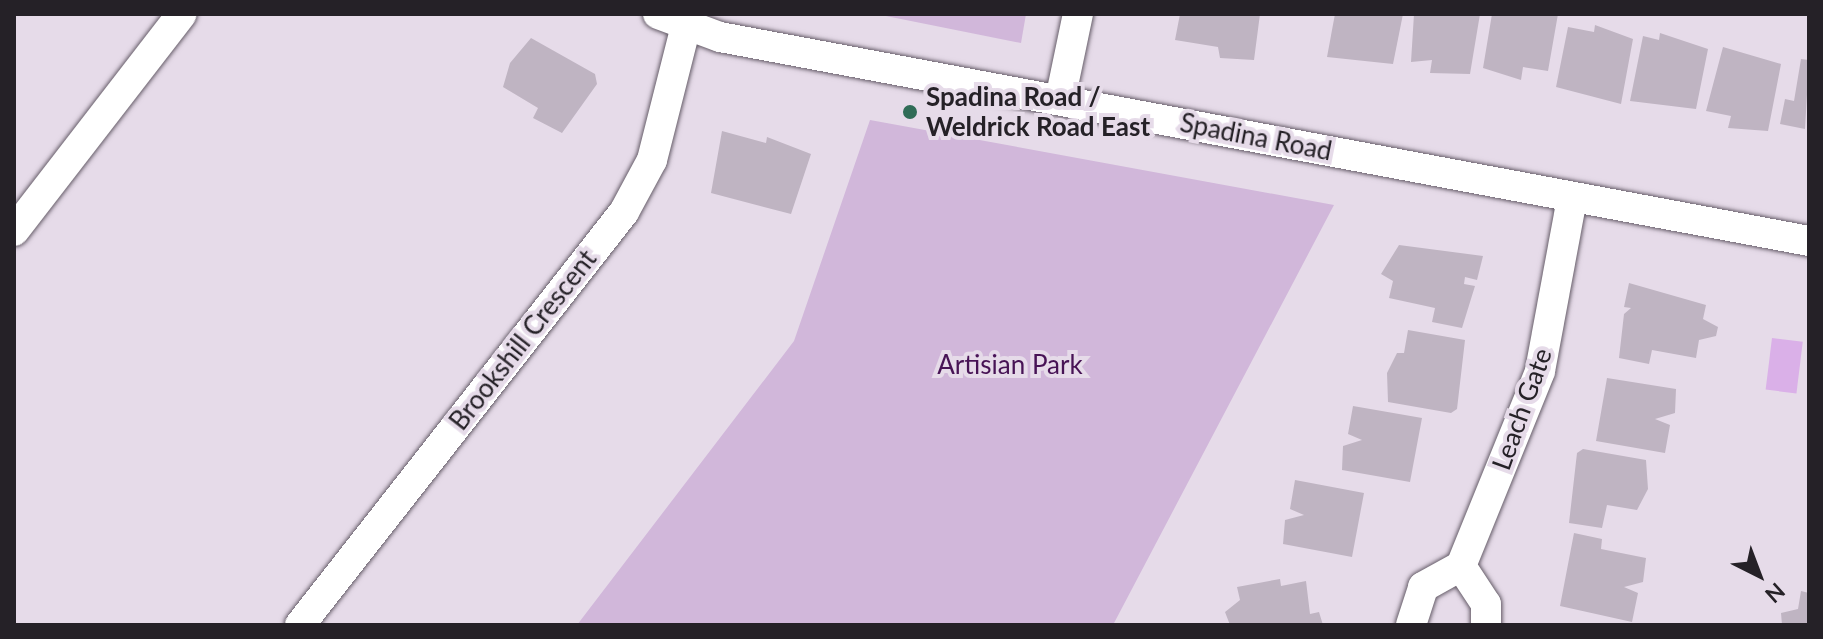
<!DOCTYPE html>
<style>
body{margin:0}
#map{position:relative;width:1823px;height:639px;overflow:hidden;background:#e6dbe9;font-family:Lato,sans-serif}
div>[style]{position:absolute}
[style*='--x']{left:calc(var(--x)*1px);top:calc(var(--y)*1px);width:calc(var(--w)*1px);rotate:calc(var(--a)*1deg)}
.green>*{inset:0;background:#d1b7da}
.water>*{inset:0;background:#dab0e8;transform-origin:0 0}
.building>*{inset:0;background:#bfb4c2}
.roads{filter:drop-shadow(0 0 2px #665d69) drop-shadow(0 0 2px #665d69)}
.minor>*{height:30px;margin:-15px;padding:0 15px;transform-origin:15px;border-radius:15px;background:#fff}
.dots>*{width:22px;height:22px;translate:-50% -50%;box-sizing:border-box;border:4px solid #e6dbe9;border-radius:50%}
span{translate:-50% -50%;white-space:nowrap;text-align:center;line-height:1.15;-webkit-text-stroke:8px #e6dbe9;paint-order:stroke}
.poi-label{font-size:26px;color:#252127;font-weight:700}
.left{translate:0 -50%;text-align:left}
.street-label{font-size:26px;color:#252127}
.park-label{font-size:26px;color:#471355}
.frame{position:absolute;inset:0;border:16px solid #252127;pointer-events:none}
.north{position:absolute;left:1719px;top:535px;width:80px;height:80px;-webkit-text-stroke:6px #e6dbe9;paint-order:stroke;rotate:138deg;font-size:22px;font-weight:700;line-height:32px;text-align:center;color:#252127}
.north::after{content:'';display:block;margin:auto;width:28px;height:36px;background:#252127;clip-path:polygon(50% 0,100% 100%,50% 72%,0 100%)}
</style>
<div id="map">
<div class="green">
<i style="clip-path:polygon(876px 14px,1026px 14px,1021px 43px)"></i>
<i style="clip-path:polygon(870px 120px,1334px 205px,1113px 625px,577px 625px,794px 341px)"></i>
</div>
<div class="water">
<i style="left:1772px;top:338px;width:31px;height:52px;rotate:7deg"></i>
</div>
<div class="building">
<i style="clip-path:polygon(1180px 14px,1260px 14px,1254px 60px,1220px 58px,1218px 47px,1175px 40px)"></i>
<i style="clip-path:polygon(1335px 14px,1403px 14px,1393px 64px,1327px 57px)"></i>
<i style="clip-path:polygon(1414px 14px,1480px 14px,1470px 74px,1430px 73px,1432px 60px,1411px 62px)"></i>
<i style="clip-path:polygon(1492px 14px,1558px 14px,1548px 71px,1523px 67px,1521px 80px,1483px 68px)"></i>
<i style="clip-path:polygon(1595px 25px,1633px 39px,1621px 104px,1556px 87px,1568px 27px,1594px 32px)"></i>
<i style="clip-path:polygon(1660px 33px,1708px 49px,1696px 109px,1630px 101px,1643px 36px,1659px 40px)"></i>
<i style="clip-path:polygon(531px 38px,595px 74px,597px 84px,562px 133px,533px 118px,538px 108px,503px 87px,510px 63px)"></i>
<i style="clip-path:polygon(1723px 47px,1781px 64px,1768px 131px,1728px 128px,1731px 116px,1706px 111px)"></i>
<i style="clip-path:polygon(1801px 59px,1809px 60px,1805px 129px,1780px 124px,1785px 99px,1794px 101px)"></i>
<i style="clip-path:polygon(722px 131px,766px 143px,767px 137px,811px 154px,791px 214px,711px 193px)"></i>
<i style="clip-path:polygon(1399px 245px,1483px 256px,1477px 280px,1465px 277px,1464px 284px,1475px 286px,1462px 328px,1432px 322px,1435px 308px,1389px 298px,1393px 281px,1381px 274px)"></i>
<i style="clip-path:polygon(1629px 283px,1706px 305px,1703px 319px,1718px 327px,1716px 336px,1699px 340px,1696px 358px,1652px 350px,1649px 364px,1619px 358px,1624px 314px,1631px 308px,1624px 307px)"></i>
<i style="clip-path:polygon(1408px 330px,1465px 340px,1457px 409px,1451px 413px,1388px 402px,1387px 373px,1397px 353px,1404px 353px)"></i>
<i style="clip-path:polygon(1607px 378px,1676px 389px,1675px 413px,1655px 419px,1670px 425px,1665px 453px,1596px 441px)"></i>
<i style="clip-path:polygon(1353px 406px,1422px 418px,1410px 482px,1342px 470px,1343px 446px,1362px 440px,1348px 434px)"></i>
<i style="clip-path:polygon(1583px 449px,1646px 460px,1648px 489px,1637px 510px,1607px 505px,1602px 528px,1569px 523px,1577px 453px)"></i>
<i style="clip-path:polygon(1295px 480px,1364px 493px,1352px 557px,1283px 544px,1285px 520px,1304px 515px,1290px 509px)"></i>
<i style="clip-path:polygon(1574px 533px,1602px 539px,1601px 549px,1646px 558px,1643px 582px,1624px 587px,1638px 593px,1632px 622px,1560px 606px)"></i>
<i style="clip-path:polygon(1280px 579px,1281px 586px,1306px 581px,1310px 614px,1319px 612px,1323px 625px,1230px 625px,1225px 612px,1240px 600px,1237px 587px)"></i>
<i style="clip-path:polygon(1801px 591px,1809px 593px,1809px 625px,1782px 625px,1781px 613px,1798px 609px)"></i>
</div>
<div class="roads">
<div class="minor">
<i style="--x:658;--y:14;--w:66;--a:20.4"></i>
<i style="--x:720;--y:37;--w:1108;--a:10.61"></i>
<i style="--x:1060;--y:100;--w:88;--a:-78.2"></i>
<i style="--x:14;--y:231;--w:274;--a:-52.3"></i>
<i style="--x:1461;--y:566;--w:210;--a:-67.9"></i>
<i style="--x:1540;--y:371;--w:176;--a:-79.5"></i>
<i style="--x:300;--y:625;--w:525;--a:-51.89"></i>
<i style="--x:624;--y:212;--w:59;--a:-61.7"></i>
<i style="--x:652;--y:160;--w:151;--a:-75.8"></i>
<i style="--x:1411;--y:625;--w:40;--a:-72"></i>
<i style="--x:1423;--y:587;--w:43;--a:-28.9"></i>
<i style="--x:1461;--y:566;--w:45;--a:56.7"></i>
<i style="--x:1486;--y:604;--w:21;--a:90"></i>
</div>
</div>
<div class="dots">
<i style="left:910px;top:112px;background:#306c57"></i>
</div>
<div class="poi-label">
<span class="left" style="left:926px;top:112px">Spadina Road /<br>Weldrick Road East</span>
</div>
<div class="street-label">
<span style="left:1256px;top:137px;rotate:11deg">Spadina Road</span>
<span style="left:523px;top:340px;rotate:-52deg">Brookshill Crescent</span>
<span style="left:1522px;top:409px;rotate:-70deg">Leach Gate</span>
</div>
<div class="park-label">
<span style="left:1010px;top:365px">Artisian Park</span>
</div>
<div class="frame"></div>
<div class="north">N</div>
</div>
